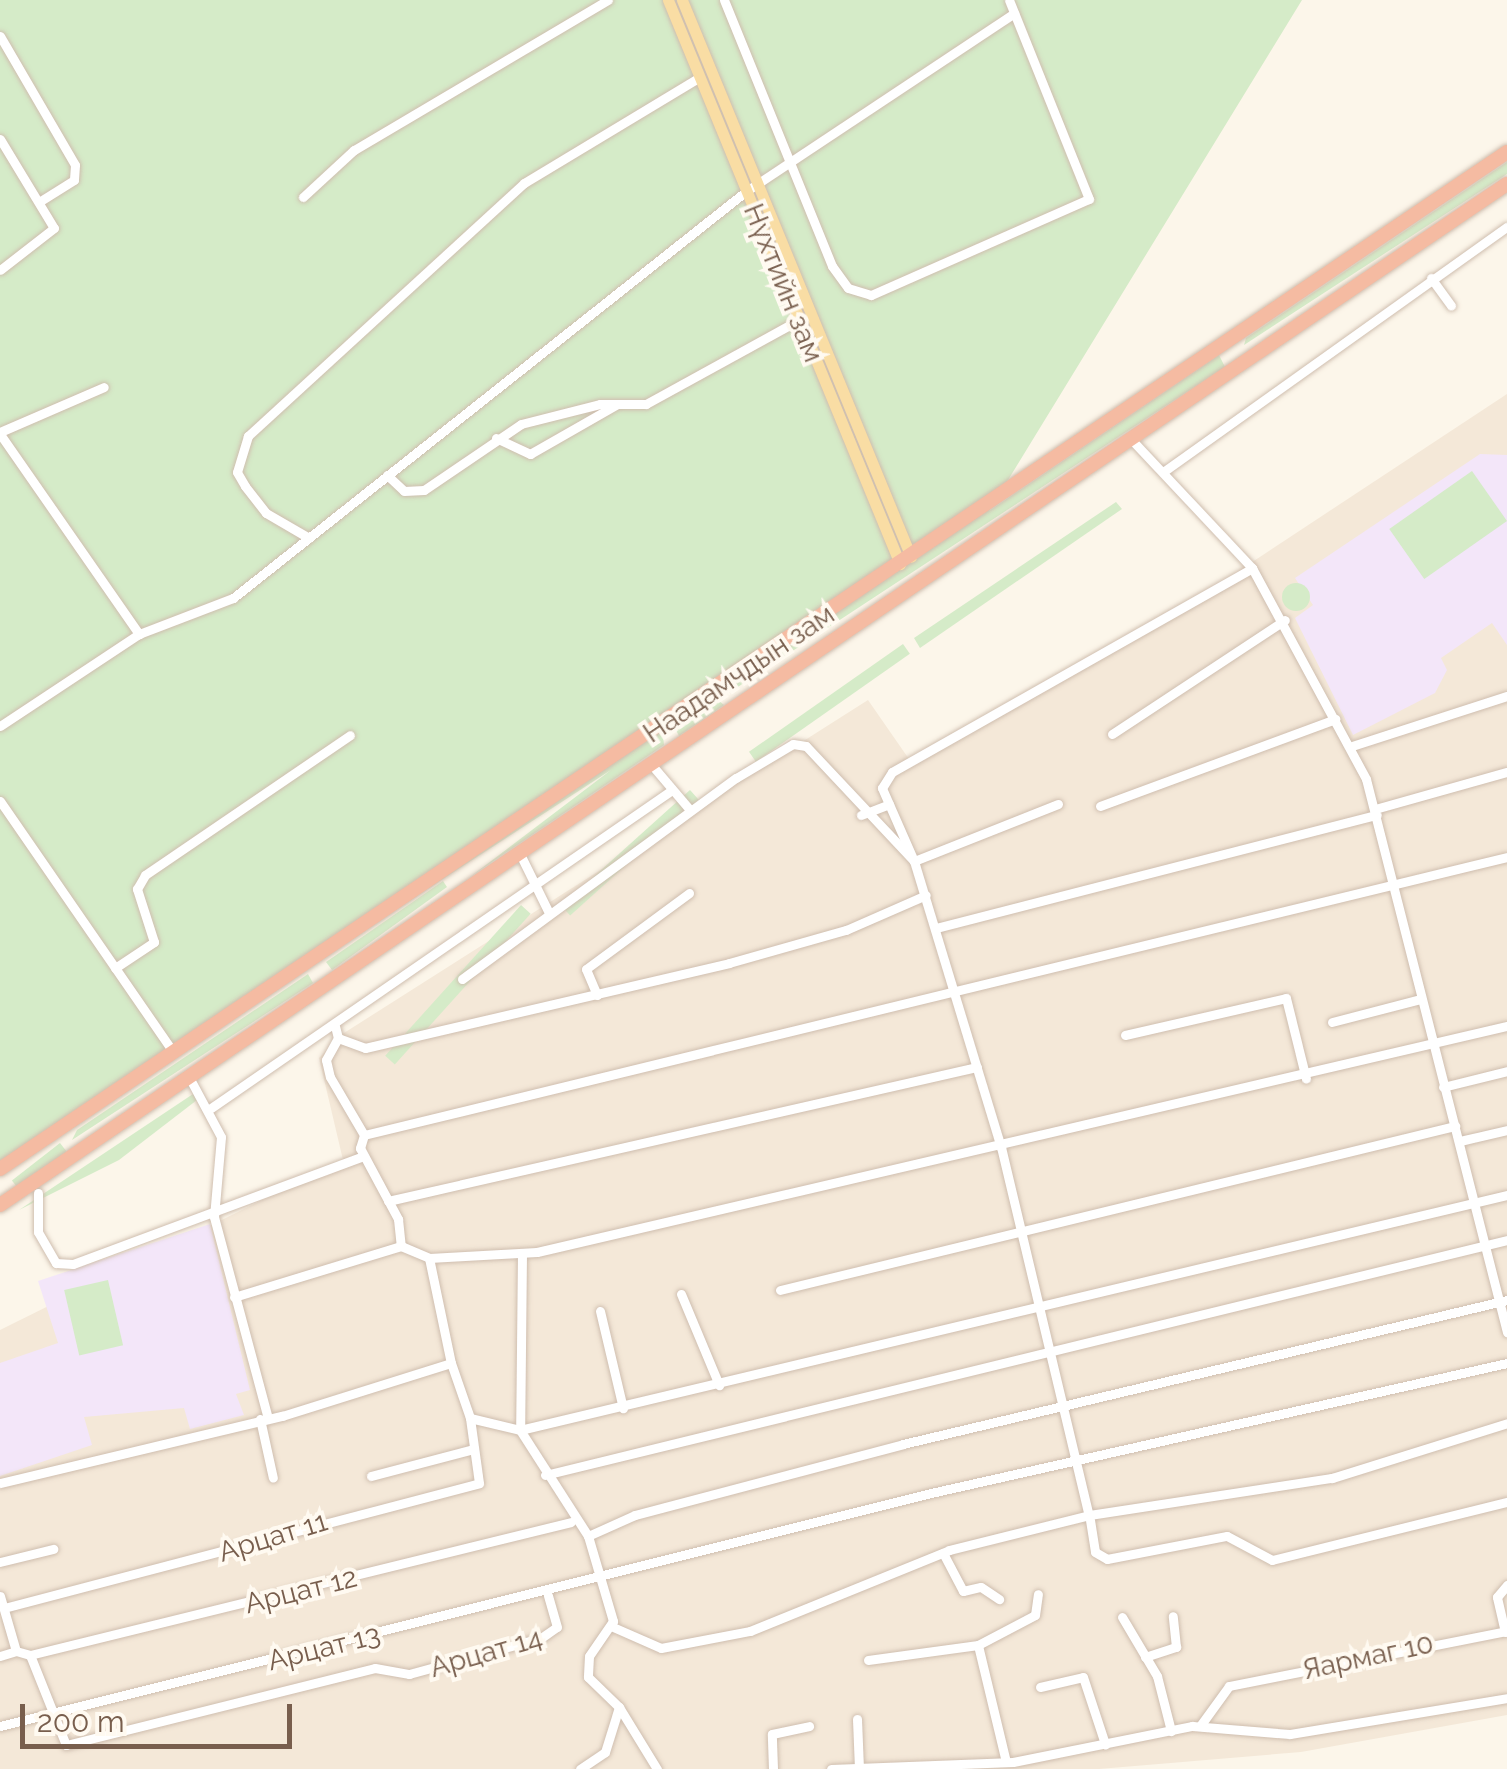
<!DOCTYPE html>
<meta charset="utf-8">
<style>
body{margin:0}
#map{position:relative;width:1507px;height:1769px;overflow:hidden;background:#fcf6ea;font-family:Raleway,sans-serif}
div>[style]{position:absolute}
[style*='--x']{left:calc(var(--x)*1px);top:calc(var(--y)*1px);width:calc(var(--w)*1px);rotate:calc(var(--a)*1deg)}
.residential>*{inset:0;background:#f4e8d8}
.education>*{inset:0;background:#f3e6f9}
.green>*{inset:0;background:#d5ebc8;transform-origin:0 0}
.round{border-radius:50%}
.roads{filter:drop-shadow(0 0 2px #cfbeaf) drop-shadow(0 0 2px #cfbeaf)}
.minor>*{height:9px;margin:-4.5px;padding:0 4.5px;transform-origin:4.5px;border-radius:4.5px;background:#fff}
.major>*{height:11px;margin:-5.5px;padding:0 5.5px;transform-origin:5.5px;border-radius:5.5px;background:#f9dda4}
.highway>*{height:14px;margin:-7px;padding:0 7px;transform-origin:7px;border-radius:7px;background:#f5bba2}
span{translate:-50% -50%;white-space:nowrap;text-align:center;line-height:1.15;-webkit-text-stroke:8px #fffaf1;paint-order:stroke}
.street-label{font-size:28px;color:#785e4d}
.scale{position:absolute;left:20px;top:1704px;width:272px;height:45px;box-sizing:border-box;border:5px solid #785e4d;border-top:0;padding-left:12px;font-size:30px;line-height:35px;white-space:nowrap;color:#785e4d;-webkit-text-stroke:8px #fffaf1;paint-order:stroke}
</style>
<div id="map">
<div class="residential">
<i style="clip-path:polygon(1507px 394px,1507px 1715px,1301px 1752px,1099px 1769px,0 1769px,0 1330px,343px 1160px,319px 1058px,344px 1033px,868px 700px,911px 762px,1155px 626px)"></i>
</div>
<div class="education">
<i style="clip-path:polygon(1480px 454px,1507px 455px,1507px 645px,1492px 623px,1441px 658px,1447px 670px,1435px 693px,1353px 735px,1295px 618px,1313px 605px,1295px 578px)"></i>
<i style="clip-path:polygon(210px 1224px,250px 1390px,236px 1394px,244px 1415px,190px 1429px,184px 1408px,84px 1417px,92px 1445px,0 1476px,0 1363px,58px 1343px,38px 1281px)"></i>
</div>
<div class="green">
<i style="clip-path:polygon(0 0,1302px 0,989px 511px,1219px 355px,1225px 367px,718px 700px,724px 705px,679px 736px,675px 728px,663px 735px,664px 745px,470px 877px,611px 770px,0 1166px)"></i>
<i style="clip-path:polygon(1507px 162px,1507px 174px,1244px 345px,1246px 338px)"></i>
<i style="left:1472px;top:471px;width:61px;height:101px;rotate:55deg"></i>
<i style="clip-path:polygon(1116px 502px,1122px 509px,920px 648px,914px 638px)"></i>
<i class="round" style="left:1282px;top:583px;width:28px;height:28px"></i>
<i style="left:903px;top:644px;width:12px;height:188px;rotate:55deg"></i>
<i style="left:690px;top:790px;width:13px;height:173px;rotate:48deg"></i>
<i style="clip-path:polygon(443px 881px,447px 887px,332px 970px,326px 962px)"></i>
<i style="left:521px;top:905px;width:13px;height:203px;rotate:42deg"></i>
<i style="clip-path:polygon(308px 974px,313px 983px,72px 1140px,77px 1130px)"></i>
<i style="clip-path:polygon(193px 1094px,197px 1100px,119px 1160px,19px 1210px)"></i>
<i style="left:60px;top:1143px;width:11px;height:61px;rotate:52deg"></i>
<i style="left:108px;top:1280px;width:67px;height:45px;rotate:77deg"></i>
</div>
<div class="roads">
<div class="minor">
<i style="--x:724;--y:0;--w:287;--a:67.9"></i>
<i style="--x:832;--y:266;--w:27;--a:54"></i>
<i style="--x:848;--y:288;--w:24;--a:17"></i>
<i style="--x:871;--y:295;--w:238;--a:-23.8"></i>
<i style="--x:1089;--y:199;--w:214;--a:-111.9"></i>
<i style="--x:0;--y:36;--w:149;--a:59.8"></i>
<i style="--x:75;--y:165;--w:15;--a:94"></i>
<i style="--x:74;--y:180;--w:40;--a:148"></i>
<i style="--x:0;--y:139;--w:104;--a:58.8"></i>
<i style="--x:54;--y:228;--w:68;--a:142.1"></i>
<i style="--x:303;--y:197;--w:69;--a:-42.7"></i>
<i style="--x:354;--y:150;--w:295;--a:-30.6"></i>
<i style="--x:1431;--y:278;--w:34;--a:54"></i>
<i style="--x:0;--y:432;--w:113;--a:-23.4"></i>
<i style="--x:0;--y:434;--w:244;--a:55.2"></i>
<i style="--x:496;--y:438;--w:38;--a:25"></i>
<i style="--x:530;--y:454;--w:99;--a:-29.7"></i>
<i style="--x:1130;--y:438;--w:178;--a:46.8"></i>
<i style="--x:1252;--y:568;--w:240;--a:61.6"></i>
<i style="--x:1366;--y:779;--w:571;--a:75.7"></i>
<i style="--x:1163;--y:472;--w:422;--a:-35.5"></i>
<i style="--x:387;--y:475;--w:23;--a:43"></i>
<i style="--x:404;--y:491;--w:20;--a:-3"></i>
<i style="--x:424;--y:490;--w:117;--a:-34.2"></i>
<i style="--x:521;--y:424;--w:81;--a:-14.2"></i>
<i style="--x:600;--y:404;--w:46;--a:0"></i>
<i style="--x:646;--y:404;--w:175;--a:-28.8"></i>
<i style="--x:309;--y:538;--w:50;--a:-149.8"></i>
<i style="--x:266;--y:513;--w:34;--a:-128"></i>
<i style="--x:245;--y:486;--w:16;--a:-120"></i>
<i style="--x:237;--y:472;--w:38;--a:-73"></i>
<i style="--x:248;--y:436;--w:374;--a:-42.5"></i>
<i style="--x:524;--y:183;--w:205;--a:-31.1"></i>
<i style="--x:0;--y:726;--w:167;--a:-33.5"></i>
<i style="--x:139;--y:634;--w:101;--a:-21"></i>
<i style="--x:233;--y:598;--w:653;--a:-38.41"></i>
<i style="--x:745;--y:192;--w:323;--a:-33.6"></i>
<i style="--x:1112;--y:734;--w:207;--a:-33.4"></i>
<i style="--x:1352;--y:746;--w:163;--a:-17.9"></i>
<i style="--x:651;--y:764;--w:60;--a:49.7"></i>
<i style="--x:0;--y:801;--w:305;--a:55.4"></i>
<i style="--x:1058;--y:804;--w:155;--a:158.4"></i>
<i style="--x:914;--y:861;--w:80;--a:-113.7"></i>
<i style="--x:882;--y:788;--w:19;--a:-58"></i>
<i style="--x:892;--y:772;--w:414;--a:-29.5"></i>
<i style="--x:1100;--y:806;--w:251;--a:-20.3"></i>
<i style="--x:1375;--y:809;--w:137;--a:-15.7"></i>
<i style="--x:861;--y:815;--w:30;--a:-21"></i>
<i style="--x:519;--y:852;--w:66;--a:63.8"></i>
<i style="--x:936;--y:928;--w:455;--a:-14.4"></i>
<i style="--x:115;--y:968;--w:47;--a:-33.7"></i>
<i style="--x:154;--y:942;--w:56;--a:-107.8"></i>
<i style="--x:137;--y:889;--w:16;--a:-60"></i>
<i style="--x:145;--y:875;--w:248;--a:-34.3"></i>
<i style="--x:462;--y:979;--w:340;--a:-36.3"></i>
<i style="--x:736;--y:778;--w:66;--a:-30.8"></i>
<i style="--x:793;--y:744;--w:13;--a:9"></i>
<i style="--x:806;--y:746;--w:158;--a:46.8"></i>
<i style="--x:914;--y:861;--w:299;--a:73.1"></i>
<i style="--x:1001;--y:1147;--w:378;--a:76.6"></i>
<i style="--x:597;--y:995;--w:28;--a:-113"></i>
<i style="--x:586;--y:969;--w:128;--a:-36.4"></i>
<i style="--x:1332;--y:1022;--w:91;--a:-14.6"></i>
<i style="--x:335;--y:1026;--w:12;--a:76"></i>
<i style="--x:338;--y:1038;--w:29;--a:20"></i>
<i style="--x:365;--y:1048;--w:374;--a:-13.1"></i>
<i style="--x:729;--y:963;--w:122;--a:-15.8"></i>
<i style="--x:846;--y:930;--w:87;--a:-23.6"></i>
<i style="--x:1125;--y:1035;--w:165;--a:-12.9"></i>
<i style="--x:1286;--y:998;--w:83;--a:76.1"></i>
<i style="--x:338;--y:1038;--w:25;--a:119"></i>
<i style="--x:326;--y:1060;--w:17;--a:77"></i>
<i style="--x:330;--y:1077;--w:67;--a:59.6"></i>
<i style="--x:364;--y:1135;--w:14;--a:107"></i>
<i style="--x:360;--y:1148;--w:81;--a:61.8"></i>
<i style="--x:398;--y:1219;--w:27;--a:84"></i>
<i style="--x:189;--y:1077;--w:68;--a:61.9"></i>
<i style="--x:221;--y:1137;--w:80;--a:95"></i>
<i style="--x:214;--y:1217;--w:205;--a:75"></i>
<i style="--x:1443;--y:1087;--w:66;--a:-14"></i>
<i style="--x:211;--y:1108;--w:560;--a:-34.6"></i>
<i style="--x:364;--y:1135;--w:1176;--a:-13.67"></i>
<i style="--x:1460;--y:1141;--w:48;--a:-13.2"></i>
<i style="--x:38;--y:1193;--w:39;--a:90"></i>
<i style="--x:38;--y:1232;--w:36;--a:60"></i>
<i style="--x:56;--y:1263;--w:17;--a:3"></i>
<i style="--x:73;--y:1264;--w:310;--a:-20.4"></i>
<i style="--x:388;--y:1201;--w:604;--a:-12.82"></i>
<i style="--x:522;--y:1253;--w:177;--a:90.6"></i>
<i style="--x:520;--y:1430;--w:1015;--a:-13.39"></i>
<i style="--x:429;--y:1258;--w:107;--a:78.2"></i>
<i style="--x:780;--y:1290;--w:695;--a:-13.66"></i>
<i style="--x:681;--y:1294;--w:99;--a:67.3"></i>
<i style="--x:234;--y:1297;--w:175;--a:-17"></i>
<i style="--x:401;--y:1246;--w:30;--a:23"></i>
<i style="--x:429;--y:1258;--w:108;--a:-3.2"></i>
<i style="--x:537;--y:1252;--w:996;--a:-13.12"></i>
<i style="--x:600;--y:1311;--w:100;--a:76.7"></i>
<i style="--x:260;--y:1419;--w:60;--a:77.6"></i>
<i style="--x:545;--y:1475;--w:990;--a:-13.73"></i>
<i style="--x:371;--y:1476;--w:106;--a:-14.7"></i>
<i style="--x:0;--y:1483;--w:290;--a:-13.4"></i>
<i style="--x:282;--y:1416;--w:177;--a:-17.4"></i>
<i style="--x:451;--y:1363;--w:58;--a:70.9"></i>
<i style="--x:470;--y:1418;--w:51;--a:13.5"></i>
<i style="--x:520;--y:1430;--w:126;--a:57.3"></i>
<i style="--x:588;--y:1536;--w:89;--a:73.6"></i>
<i style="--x:613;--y:1621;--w:42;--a:124.4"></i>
<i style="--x:589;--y:1656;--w:21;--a:93"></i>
<i style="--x:588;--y:1677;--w:43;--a:44.1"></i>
<i style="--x:619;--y:1707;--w:73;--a:58.5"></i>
<i style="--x:1090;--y:1520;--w:32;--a:81"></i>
<i style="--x:1095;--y:1552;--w:14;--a:30"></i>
<i style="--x:1107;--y:1559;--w:122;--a:-10.9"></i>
<i style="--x:1227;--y:1536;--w:51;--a:28.1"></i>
<i style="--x:1272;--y:1560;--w:242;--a:-13.9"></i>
<i style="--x:588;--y:1536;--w:51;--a:-24.1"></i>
<i style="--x:635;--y:1515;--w:277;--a:-14.8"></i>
<i style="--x:903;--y:1444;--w:621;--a:-13.41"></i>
<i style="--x:943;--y:1553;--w:43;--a:62.2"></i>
<i style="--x:963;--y:1591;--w:18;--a:-13"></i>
<i style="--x:981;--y:1587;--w:22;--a:34"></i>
<i style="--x:0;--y:1562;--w:55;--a:-13.8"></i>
<i style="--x:0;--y:1596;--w:57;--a:73.8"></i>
<i style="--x:16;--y:1651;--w:15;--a:16"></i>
<i style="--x:30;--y:1655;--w:97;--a:68.2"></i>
<i style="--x:66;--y:1745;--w:318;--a:-14"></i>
<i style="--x:375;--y:1668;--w:35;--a:10"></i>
<i style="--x:409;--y:1674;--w:137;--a:-15.3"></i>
<i style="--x:541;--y:1638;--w:19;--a:-35"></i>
<i style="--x:557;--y:1627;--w:33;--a:-106"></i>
<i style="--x:4;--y:1608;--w:491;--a:-14.7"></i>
<i style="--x:479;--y:1483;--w:66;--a:-97.9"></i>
<i style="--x:1122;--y:1617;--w:69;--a:59.3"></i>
<i style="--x:1157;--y:1676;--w:57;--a:75.7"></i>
<i style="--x:613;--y:1627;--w:52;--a:23.6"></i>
<i style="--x:661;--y:1648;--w:91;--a:-10.8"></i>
<i style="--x:750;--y:1631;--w:215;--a:-22.1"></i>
<i style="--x:949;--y:1550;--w:144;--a:-14"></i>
<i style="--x:1089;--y:1515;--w:246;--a:-8.7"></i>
<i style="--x:1332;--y:1478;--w:183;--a:-17.4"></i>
<i style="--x:1505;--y:1632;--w:36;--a:-103"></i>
<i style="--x:1497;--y:1597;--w:16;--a:-50"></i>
<i style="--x:30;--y:1655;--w:557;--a:-13.81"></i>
<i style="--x:0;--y:1656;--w:17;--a:-17"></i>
<i style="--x:1145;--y:1657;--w:33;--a:-18"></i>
<i style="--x:1176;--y:1647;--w:31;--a:-96"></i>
<i style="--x:868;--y:1660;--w:111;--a:-7.8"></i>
<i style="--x:1040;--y:1687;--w:44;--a:-13.1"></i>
<i style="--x:1083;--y:1677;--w:71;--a:71.8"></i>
<i style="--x:857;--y:1719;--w:49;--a:87.7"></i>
<i style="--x:0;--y:1726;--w:960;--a:-14.05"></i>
<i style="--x:931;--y:1493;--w:590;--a:-12.72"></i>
<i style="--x:1200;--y:1726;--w:49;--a:-54.1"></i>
<i style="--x:1229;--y:1686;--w:283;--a:-11.2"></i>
<i style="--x:1006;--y:1762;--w:120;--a:-103.5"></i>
<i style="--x:978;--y:1645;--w:64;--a:-27.8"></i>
<i style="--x:1035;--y:1615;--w:21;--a:-82"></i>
<i style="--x:580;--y:1769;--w:30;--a:-34"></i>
<i style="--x:605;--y:1752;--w:47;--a:-72.7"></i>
<i style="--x:773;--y:1769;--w:35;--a:-92"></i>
<i style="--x:772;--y:1734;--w:38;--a:-12"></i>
<i style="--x:831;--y:1769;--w:182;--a:-2.2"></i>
<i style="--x:1013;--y:1762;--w:183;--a:-11.4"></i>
<i style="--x:1192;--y:1726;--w:98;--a:4.7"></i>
<i style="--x:1290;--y:1734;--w:220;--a:-9.4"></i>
</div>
<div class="major">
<i style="--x:668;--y:0;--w:610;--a:67.64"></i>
<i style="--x:682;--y:0;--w:602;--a:67.65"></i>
</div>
<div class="highway">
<i style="--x:0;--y:1169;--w:1818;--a:-34.01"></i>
<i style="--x:0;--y:1205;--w:1820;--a:-34.12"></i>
</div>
</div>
<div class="street-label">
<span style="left:783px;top:283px;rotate:68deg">Нүхтийн зам</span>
<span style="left:739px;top:674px;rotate:-34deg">Наадамчдын зам</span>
<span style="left:273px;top:1537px;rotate:-17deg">Арцат 11</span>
<span style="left:301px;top:1591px;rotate:-14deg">Арцат 12</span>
<span style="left:324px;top:1648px;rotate:-14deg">Арцат 13</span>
<span style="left:486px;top:1653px;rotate:-16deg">Арцат 14</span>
<span style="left:1368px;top:1657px;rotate:-12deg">Яармаг 10</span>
</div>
<div class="scale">200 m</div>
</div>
